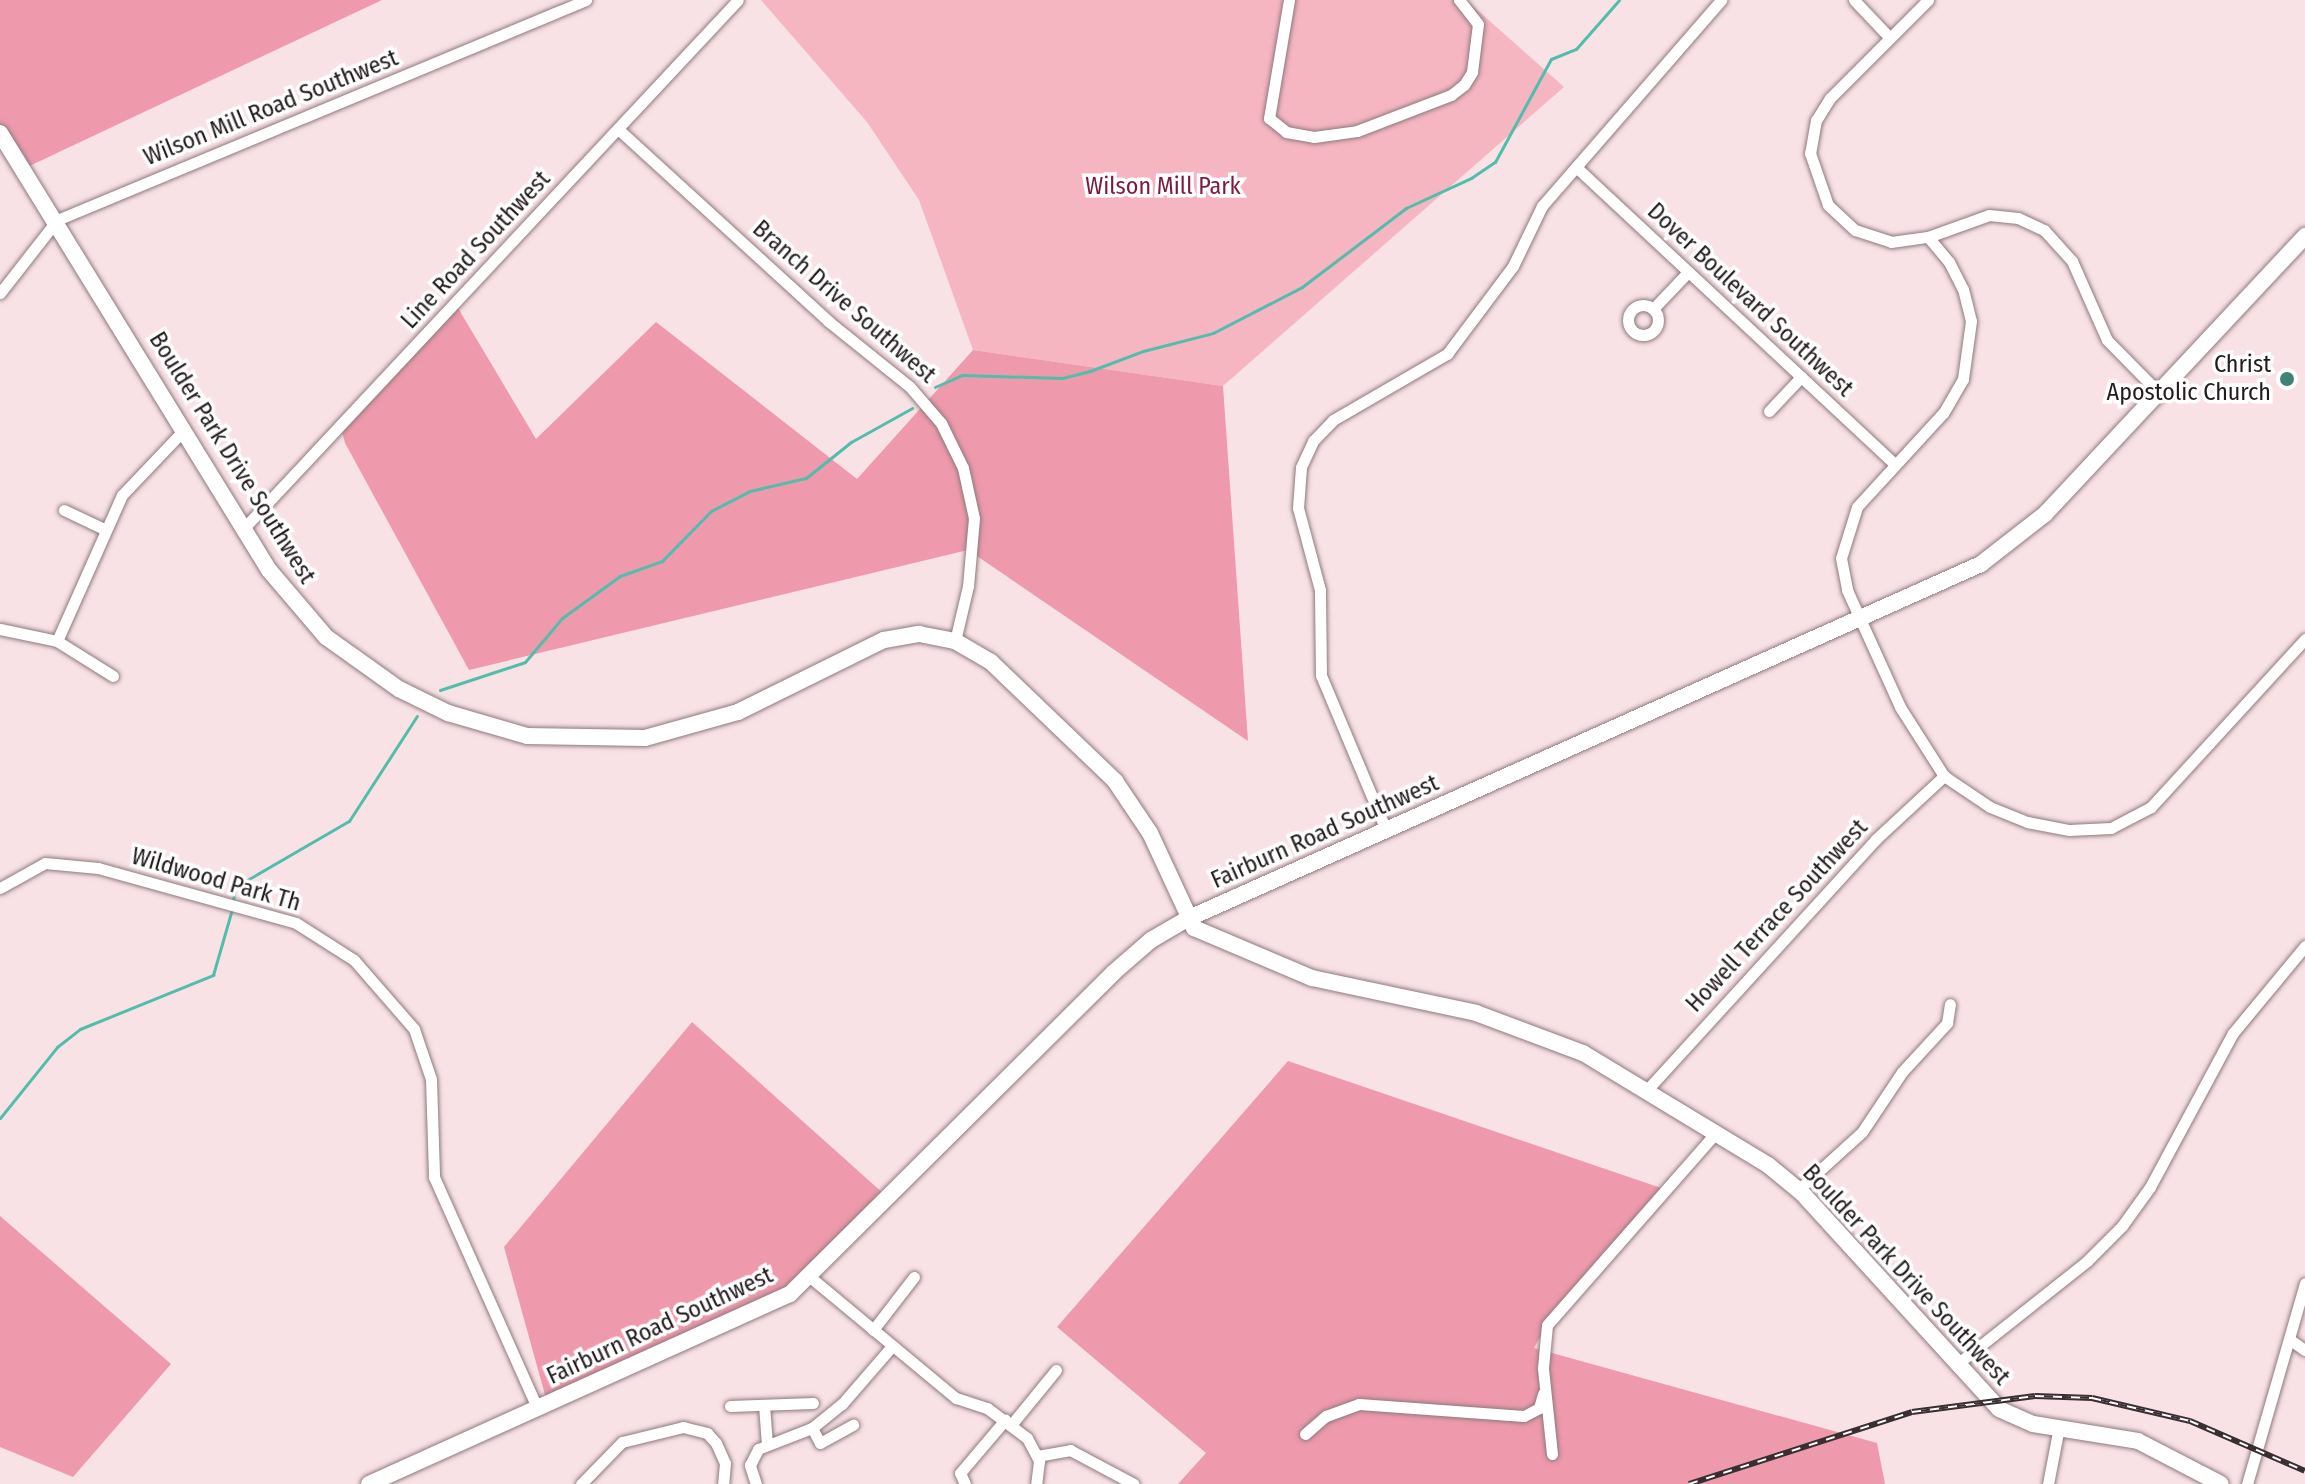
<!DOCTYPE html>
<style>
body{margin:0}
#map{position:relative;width:2305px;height:1484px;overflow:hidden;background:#f8e2e6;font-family:"Fira Sans Condensed",sans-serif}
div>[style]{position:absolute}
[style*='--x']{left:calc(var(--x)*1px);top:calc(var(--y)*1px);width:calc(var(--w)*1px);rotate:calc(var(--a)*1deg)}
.green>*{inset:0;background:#f5b6c2}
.forest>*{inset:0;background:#ee9aac}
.stream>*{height:3px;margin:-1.5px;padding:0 1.5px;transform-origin:1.5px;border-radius:1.5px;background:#52bdab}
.roads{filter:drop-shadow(0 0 2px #8e7a7d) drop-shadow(0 0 2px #8e7a7d)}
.street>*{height:11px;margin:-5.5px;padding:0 5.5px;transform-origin:5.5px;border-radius:5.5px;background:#fff}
.street>.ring{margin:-5.5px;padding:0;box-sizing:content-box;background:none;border:11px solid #fff;border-radius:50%}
.secondary>*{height:16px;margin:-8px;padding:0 8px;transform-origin:8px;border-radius:8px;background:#fff}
.rail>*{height:6px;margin-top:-3px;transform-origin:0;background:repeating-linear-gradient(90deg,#fff 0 9px,#392f32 0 18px);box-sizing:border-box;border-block:2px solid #392f32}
.dots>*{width:22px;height:22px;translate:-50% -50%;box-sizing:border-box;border:4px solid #fff;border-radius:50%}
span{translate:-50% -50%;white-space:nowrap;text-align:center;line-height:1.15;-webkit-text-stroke:7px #fff;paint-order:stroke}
.street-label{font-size:24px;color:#231b1d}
.park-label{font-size:24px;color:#7c1c3c}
.poi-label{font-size:24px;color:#231b1d}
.right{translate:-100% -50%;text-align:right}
</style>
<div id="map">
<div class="green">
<i style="clip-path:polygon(761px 0,1466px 0,1564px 87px,1223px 386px,973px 350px,919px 200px,867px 122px)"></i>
</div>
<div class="forest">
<i style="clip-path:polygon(0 0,382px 0,23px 169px,0 133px)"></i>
<i style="clip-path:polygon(452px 298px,536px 439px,656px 322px,857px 479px,973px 350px,1223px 386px,1248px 741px,968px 550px,469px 670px,345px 443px,340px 424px)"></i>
<i style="clip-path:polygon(692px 1022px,885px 1195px,783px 1300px,547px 1402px,504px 1247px)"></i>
<i style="clip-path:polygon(1288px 1061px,1667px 1190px,1548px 1323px,1534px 1348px,1877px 1443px,1885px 1484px,1178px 1484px,1206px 1453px,1057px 1327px)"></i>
<i style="clip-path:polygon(0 1216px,171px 1364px,73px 1477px,0 1447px)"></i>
</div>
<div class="stream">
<i style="--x:935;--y:387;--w:30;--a:-24"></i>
<i style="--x:962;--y:375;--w:100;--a:1.7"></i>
<i style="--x:1062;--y:378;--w:29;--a:-14"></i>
<i style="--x:1090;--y:371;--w:57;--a:-20.7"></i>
<i style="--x:1143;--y:351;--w:72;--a:-14.4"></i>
<i style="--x:1213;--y:333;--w:100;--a:-27.3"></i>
<i style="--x:1302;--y:287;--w:131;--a:-37.2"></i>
<i style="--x:1406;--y:208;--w:72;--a:-24.8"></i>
<i style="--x:1471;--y:178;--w:29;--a:-34"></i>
<i style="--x:1495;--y:162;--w:117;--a:-61.5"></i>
<i style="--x:1551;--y:59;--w:27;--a:-22"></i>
<i style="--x:1576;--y:49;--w:65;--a:-48.7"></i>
<i style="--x:440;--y:690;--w:89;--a:-18.2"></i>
<i style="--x:525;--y:662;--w:57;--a:-49.9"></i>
<i style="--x:562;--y:618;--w:72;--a:-35.9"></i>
<i style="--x:620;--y:576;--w:45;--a:-19.7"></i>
<i style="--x:662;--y:561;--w:70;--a:-45.6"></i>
<i style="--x:711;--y:511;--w:44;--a:-27.1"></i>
<i style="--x:750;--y:491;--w:57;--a:-13.1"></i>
<i style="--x:806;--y:478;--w:58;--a:-38.7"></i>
<i style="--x:851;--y:442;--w:70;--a:-29.1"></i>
<i style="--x:233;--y:901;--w:14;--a:-82"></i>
<i style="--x:235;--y:887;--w:132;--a:-30.1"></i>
<i style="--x:349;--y:821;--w:125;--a:-57.1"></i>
<i style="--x:0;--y:1118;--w:91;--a:-51.2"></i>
<i style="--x:57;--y:1047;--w:29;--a:-38"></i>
<i style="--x:80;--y:1029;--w:144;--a:-22.1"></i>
<i style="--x:213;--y:975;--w:69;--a:-73.9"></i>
</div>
<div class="roads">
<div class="street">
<i style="--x:1289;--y:0;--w:120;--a:99.6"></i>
<i style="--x:1269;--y:118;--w:22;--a:39"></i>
<i style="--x:1286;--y:132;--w:28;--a:10"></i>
<i style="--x:1314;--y:137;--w:43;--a:-7.9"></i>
<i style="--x:1357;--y:131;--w:101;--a:-21"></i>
<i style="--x:1451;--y:95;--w:16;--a:-38"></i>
<i style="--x:1464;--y:85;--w:15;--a:-58"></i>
<i style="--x:1472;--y:72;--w:48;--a:-82.9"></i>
<i style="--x:1478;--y:24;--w:31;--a:-128"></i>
<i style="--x:1854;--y:0;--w:50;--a:46.6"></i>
<i style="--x:1928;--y:0;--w:139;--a:135"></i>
<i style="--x:1830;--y:98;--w:26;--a:122"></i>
<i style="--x:1816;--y:120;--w:34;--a:100"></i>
<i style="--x:1810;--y:153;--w:55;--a:70.9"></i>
<i style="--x:1828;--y:205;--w:37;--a:43"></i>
<i style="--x:1855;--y:230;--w:38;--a:18"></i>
<i style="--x:1891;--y:242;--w:37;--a:-8"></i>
<i style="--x:1928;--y:237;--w:65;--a:-19.8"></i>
<i style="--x:1989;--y:215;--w:29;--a:6"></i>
<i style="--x:2018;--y:218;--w:29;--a:25"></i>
<i style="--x:2044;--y:230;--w:42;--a:47.9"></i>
<i style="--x:2072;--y:261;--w:86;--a:66.1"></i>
<i style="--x:2107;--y:340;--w:76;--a:45.5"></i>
<i style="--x:618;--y:129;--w:285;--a:42.4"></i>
<i style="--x:828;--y:321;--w:105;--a:38.8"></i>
<i style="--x:910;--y:387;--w:48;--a:49.3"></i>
<i style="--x:941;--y:423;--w:50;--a:63.9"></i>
<i style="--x:963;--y:468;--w:51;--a:77.6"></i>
<i style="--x:974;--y:518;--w:68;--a:95"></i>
<i style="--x:968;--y:586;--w:57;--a:103.3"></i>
<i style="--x:1576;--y:167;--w:436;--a:43"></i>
<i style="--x:1928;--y:237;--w:33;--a:50"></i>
<i style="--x:1949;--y:262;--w:30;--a:63"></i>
<i style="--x:1963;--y:289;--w:33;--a:76"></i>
<i style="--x:1971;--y:321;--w:59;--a:97.9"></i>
<i style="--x:1963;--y:379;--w:39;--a:120"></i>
<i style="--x:1943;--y:413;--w:127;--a:132.5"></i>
<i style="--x:1857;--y:507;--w:53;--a:107.4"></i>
<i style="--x:1841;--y:558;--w:33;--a:79"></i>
<i style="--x:1847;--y:590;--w:128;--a:65.6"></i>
<i style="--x:1900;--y:707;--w:82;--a:57.5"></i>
<i style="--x:1944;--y:776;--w:55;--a:34"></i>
<i style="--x:1990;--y:807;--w:40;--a:22"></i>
<i style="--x:2027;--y:822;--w:43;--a:10.8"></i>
<i style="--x:2069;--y:830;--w:42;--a:-2.7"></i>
<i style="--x:2111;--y:828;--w:45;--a:-27.7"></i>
<i style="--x:2151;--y:807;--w:228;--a:-47.5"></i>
<i style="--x:0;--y:293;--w:93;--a:-52"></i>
<i style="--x:57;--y:220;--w:573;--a:-22.58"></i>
<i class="ring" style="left:1628px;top:305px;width:19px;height:19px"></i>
<i style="--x:1653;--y:309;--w:51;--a:-46.6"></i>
<i style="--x:1769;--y:411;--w:47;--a:-46.7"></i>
<i style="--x:64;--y:510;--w:44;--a:25.4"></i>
<i style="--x:243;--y:529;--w:724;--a:-46.9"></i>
<i style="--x:0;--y:629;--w:58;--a:11.9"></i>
<i style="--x:57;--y:641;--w:66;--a:32"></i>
<i style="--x:57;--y:641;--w:160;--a:-66"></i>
<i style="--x:122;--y:495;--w:90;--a:-46.4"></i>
<i style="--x:1386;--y:830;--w:168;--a:-112.8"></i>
<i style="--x:1321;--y:675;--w:85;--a:-90.7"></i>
<i style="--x:1320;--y:590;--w:85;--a:-105"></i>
<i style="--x:1298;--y:508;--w:41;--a:-85.8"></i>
<i style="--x:1301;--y:467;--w:29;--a:-65"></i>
<i style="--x:1313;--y:441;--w:29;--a:-46"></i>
<i style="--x:1333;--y:420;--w:132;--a:-30.1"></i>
<i style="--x:1447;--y:354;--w:110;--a:-53.1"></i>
<i style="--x:1513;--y:266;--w:67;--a:-64.2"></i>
<i style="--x:1542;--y:206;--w:273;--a:-49"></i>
<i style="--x:0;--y:888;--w:51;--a:-29.1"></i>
<i style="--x:45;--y:863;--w:53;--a:5.4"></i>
<i style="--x:98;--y:868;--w:205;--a:15.5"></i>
<i style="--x:296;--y:923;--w:69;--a:32.5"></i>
<i style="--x:354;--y:960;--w:91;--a:49"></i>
<i style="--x:414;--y:1029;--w:53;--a:71.2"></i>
<i style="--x:431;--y:1079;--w:98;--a:88.2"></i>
<i style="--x:434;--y:1177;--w:254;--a:65.9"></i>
<i style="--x:1646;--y:1091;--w:341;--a:-47.6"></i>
<i style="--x:1876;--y:839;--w:93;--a:-42.8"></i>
<i style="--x:1798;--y:1190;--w:86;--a:-42.2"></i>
<i style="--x:1862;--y:1132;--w:72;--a:-56.3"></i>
<i style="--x:1902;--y:1072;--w:67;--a:-47.4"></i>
<i style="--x:1947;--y:1023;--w:19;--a:-81"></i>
<i style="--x:810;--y:1277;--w:190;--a:39.7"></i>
<i style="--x:956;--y:1398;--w:33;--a:18"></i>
<i style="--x:987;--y:1408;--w:50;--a:36.9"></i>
<i style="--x:1027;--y:1438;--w:26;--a:62"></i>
<i style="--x:1039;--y:1461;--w:23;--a:97"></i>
<i style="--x:873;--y:1330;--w:67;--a:-52.3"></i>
<i style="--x:2289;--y:1339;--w:19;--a:35"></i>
<i style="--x:1956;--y:1365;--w:167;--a:-38.4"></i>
<i style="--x:2087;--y:1261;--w:49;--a:-45"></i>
<i style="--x:2122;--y:1226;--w:48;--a:-54.3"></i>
<i style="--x:2150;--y:1187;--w:175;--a:-61.7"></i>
<i style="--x:2233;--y:1033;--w:113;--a:-50.4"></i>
<i style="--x:764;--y:1405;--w:40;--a:85.7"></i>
<i style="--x:730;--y:1406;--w:83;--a:-2.1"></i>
<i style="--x:1011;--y:1425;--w:71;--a:-50.7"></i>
<i style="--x:812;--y:1428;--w:17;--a:62"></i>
<i style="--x:820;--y:1443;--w:38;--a:-29"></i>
<i style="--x:1305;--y:1434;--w:28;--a:-41"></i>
<i style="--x:1326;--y:1416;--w:35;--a:-20"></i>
<i style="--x:1359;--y:1404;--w:165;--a:4.2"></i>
<i style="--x:1524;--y:1416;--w:17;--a:-28"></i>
<i style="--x:1539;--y:1408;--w:15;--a:-74"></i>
<i style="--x:1552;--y:1454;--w:86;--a:-96"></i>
<i style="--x:1543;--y:1368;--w:43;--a:-84.7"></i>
<i style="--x:1547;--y:1325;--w:254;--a:-48.7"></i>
<i style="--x:1037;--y:1456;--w:34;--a:-10"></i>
<i style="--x:1070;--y:1450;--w:72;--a:28"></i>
<i style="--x:581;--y:1484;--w:59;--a:-45.7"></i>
<i style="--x:622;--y:1442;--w:63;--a:-13.8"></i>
<i style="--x:683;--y:1427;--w:25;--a:14"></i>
<i style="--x:707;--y:1433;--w:13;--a:48"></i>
<i style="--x:716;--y:1443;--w:22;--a:66"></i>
<i style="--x:725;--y:1463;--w:21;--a:95"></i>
<i style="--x:756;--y:1484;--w:20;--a:-108"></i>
<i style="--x:750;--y:1465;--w:18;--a:-63"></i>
<i style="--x:758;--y:1449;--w:58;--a:-21.3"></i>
<i style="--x:812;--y:1428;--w:38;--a:-39"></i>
<i style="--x:842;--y:1404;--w:77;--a:-49.2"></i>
<i style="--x:965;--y:1484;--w:12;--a:-114"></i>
<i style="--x:960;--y:1473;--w:70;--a:-49.7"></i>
<i style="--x:2048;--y:1484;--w:58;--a:-79.1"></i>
<i style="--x:2247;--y:1484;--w:209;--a:-73.9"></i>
</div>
<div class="secondary">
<i style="--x:0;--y:133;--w:513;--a:58.39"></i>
<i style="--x:269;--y:570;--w:88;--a:49.6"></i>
<i style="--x:326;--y:637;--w:90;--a:35.5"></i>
<i style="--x:399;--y:689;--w:55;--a:26.1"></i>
<i style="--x:448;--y:713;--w:82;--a:16.2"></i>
<i style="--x:527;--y:736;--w:118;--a:1"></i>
<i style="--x:645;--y:738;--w:97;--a:-15.6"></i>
<i style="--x:738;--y:712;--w:163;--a:-26.3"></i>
<i style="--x:884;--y:640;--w:36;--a:-10"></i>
<i style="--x:919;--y:634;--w:37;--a:11"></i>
<i style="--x:955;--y:641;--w:42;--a:30.3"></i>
<i style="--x:991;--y:662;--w:172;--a:43.8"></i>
<i style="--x:1115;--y:781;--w:63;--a:56.1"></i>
<i style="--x:1150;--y:833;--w:105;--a:65.1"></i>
<i style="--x:1194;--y:928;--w:128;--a:23"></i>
<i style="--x:1312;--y:978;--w:168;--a:12"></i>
<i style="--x:1476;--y:1013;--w:114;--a:20.5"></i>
<i style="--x:1583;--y:1053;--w:216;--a:31.2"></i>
<i style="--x:1768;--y:1165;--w:44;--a:39.5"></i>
<i style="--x:1802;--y:1193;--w:292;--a:47.6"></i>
<i style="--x:1999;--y:1409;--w:37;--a:24"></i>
<i style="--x:2033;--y:1424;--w:106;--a:9.2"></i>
<i style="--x:2138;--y:1441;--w:93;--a:27.4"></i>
<i style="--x:369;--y:1484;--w:462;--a:-24.3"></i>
<i style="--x:790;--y:1294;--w:455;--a:-44.8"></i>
<i style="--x:1113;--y:973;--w:50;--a:-41"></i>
<i style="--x:1151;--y:940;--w:42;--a:-30.3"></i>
<i style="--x:1187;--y:919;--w:870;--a:-24.09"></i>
<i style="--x:1981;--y:564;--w:81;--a:-38"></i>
<i style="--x:2045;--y:514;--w:381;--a:-46.9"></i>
</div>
</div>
<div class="rail">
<i style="--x:1689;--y:1484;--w:234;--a:-17.9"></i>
<i style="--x:1912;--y:1412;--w:124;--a:-7.4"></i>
<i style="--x:2035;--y:1396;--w:57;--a:2"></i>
<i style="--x:2092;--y:1398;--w:101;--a:13.2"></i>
<i style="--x:2190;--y:1421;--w:125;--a:23.5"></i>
</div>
<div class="dots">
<i style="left:2287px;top:379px;background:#3f8377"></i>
</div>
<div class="street-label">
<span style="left:271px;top:108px;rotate:-22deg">Wilson Mill Road Southwest</span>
<span style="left:476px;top:250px;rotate:-47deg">Line Road Southwest</span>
<span style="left:1750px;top:300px;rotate:43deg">Dover Boulevard Southwest</span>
<span style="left:844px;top:302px;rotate:41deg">Branch Drive Southwest</span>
<span style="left:232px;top:458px;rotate:58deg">Boulder Park Drive Southwest</span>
<span style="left:1325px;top:832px;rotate:-24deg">Fairburn Road Southwest</span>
<span style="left:216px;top:880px;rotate:16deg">Wildwood Park Th</span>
<span style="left:1777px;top:916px;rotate:-47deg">Howell Terrace Southwest</span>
<span style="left:1906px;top:1275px;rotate:47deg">Boulder Park Drive Southwest</span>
<span style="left:660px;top:1326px;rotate:-25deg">Fairburn Road Southwest</span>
</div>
<div class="park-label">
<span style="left:1163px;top:187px">Wilson Mill Park</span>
</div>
<div class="poi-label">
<span class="right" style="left:2271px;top:379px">Christ<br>Apostolic Church</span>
</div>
</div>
